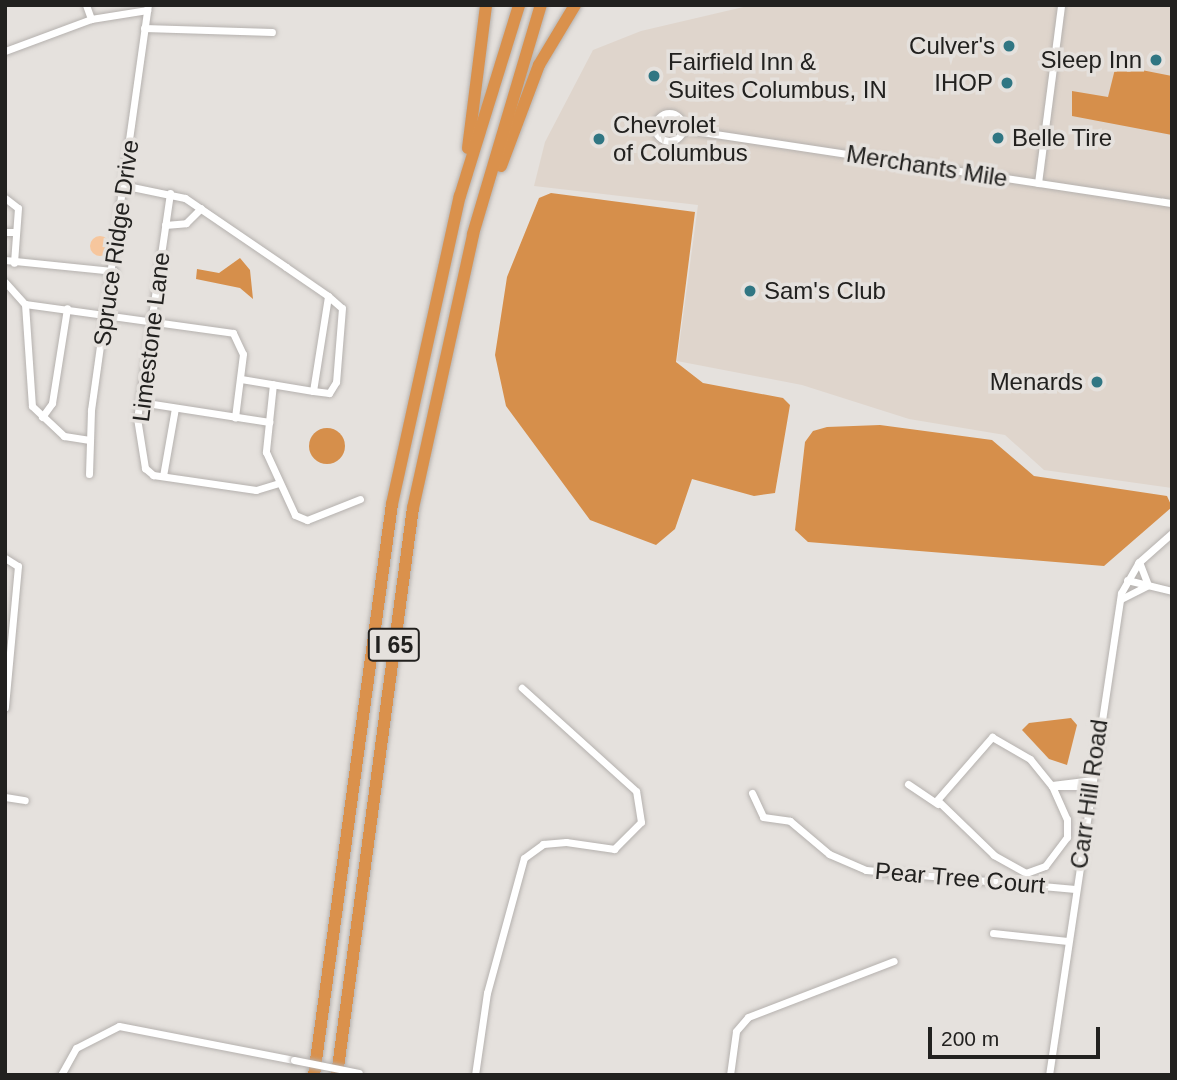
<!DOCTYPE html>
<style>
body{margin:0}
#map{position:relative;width:1177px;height:1080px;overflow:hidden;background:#e5e1dd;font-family:Helvetica,sans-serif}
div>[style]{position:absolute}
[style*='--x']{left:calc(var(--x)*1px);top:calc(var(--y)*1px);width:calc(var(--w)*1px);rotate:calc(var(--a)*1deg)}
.built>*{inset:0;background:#dfd5cc}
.green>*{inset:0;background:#f6c69d}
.round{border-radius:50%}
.water>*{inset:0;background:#d68f4b}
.roads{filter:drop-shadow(0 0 2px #b5b1ae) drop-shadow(0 0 2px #b5b1ae)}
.street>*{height:7px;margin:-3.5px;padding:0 3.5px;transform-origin:3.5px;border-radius:3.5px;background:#fff}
.street>.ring{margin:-3.5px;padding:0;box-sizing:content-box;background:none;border:7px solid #fff;border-radius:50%}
.highway>*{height:12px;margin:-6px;padding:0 6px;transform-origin:6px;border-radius:6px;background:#da914c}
.bridges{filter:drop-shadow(0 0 2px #b5b1ae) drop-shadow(0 0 2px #b5b1ae)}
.street-bridge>*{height:7px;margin:-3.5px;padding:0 3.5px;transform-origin:3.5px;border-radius:3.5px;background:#fff}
.dots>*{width:19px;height:19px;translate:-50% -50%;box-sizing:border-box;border:4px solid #e5e1dd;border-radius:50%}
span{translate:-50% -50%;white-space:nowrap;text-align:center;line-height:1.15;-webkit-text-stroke:7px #e5e1dd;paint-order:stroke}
.shield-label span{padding:2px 5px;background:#e5e1dd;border:2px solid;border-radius:5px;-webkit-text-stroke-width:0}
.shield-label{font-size:23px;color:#22211f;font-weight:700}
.poi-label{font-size:24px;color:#22211f}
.right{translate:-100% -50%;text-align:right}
.left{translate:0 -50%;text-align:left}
.street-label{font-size:24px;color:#22211f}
.frame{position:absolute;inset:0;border:7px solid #22211f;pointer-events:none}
.scale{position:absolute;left:928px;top:1027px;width:172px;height:32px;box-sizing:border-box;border:4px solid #22211f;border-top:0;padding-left:9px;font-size:21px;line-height:24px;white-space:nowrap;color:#22211f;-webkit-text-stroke:5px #e5e1dd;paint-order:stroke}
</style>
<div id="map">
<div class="built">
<i style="clip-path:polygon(752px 5px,1172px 5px,1172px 488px,1044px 470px,1005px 435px,909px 419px,802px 385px,677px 361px,698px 205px,534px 186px,545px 142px,593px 50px,641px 31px)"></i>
</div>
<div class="green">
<i class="round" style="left:90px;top:236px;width:20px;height:20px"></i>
</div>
<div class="water">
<i style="clip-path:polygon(1116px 65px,1172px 76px,1172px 135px,1072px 116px,1072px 91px,1108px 97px)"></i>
<i style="clip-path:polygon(551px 193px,695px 212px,676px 362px,703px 383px,783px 398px,790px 405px,775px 493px,754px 496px,692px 479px,675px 529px,656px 545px,590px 520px,506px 406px,495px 355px,507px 277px,539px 198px)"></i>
<i style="clip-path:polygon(240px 258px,250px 270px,253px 299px,240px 288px,196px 279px,197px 269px,219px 273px)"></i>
<i style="clip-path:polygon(880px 425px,992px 440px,1034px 476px,1167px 496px,1172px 507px,1104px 566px,808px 542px,795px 530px,805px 442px,813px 431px,827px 427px)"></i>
<i class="round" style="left:309px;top:428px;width:36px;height:36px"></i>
<i style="clip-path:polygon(1071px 718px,1077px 725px,1067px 765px,1049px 759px,1022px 730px,1029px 723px)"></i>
</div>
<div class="roads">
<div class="street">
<i style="--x:86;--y:5;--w:15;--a:70"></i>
<i style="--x:144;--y:28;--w:128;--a:1.8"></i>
<i style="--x:5;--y:51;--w:92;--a:-20.4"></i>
<i style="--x:91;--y:19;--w:57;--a:-9.1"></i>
<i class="ring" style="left:655px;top:113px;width:21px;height:21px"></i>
<i style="--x:682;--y:129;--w:496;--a:8.6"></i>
<i style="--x:1038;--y:183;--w:179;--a:-82.6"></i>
<i style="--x:127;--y:186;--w:59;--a:11.7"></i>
<i style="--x:185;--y:198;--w:122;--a:34.3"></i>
<i style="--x:286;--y:267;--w:51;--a:34.6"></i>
<i style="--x:328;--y:296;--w:18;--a:41"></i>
<i style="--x:342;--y:308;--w:74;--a:94.6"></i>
<i style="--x:336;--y:382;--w:13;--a:122"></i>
<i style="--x:329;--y:393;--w:16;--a:-173"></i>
<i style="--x:313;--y:391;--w:96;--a:-81"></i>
<i style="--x:170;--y:193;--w:227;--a:98.3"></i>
<i style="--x:137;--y:418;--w:51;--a:80.9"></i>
<i style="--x:145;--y:468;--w:11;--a:41"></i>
<i style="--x:153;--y:475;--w:104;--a:8.3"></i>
<i style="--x:256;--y:490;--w:24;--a:-17"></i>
<i style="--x:5;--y:198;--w:16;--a:38"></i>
<i style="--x:18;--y:208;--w:55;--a:94.2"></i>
<i style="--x:165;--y:225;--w:21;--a:-5"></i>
<i style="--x:186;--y:223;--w:21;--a:-45"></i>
<i style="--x:5;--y:232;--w:11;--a:0"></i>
<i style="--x:5;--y:260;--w:110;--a:5.8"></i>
<i style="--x:5;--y:282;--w:30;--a:48"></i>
<i style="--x:25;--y:304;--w:102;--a:86.1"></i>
<i style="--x:32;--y:406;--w:44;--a:43.2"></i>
<i style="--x:64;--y:436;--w:26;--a:9"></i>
<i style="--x:25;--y:304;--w:210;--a:7.9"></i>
<i style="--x:233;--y:333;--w:23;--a:65"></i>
<i style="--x:243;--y:354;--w:64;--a:97.2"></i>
<i style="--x:241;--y:379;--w:73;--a:9.5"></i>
<i style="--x:140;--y:402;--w:131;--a:8.8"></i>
<i style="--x:269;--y:422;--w:38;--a:-84"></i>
<i style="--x:42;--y:417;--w:17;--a:-54"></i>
<i style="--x:52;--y:403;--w:96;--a:-81"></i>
<i style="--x:269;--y:422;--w:30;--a:96"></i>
<i style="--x:266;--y:452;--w:69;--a:65.3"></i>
<i style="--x:295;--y:515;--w:13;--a:23"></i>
<i style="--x:307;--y:520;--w:57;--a:-21.6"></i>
<i style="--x:89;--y:474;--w:64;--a:-88.2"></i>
<i style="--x:91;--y:410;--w:409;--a:-82"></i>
<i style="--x:163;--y:476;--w:69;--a:-80"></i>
<i style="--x:5;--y:558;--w:15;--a:32"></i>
<i style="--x:18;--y:566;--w:142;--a:95.3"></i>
<i style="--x:1127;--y:580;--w:46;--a:13.7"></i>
<i style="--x:1121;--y:599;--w:30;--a:-27"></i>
<i style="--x:1148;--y:585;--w:25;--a:-111"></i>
<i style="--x:908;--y:784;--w:36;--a:34"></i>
<i style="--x:1052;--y:785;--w:39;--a:-7"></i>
<i style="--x:1052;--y:786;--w:36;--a:66"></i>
<i style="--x:1067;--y:819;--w:18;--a:90"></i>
<i style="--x:1067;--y:837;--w:36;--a:127"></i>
<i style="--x:1045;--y:866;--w:20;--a:160"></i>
<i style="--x:1026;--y:873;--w:37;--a:-151"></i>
<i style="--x:994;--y:855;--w:79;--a:-136"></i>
<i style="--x:937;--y:800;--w:84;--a:-48.9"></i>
<i style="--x:992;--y:737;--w:44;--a:30.1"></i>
<i style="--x:1030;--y:759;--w:35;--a:51"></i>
<i style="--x:1052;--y:786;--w:38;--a:0"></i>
<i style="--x:752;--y:793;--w:26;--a:65"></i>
<i style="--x:763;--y:817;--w:27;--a:8"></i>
<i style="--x:790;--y:821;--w:51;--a:40.2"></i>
<i style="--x:829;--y:854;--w:40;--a:23.4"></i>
<i style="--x:866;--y:870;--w:210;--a:5.2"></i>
<i style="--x:5;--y:797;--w:20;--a:9"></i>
<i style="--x:993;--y:933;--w:75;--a:6.1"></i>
<i style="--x:61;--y:1075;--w:31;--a:-61"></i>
<i style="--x:76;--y:1048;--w:48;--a:-27.1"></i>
<i style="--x:119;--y:1026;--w:178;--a:11"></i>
<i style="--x:475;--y:1075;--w:83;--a:-81.7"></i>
<i style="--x:487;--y:993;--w:140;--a:-74.7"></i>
<i style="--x:524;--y:858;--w:24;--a:-36"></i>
<i style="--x:543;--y:844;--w:23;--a:-5"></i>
<i style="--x:566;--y:842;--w:49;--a:8.3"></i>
<i style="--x:614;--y:849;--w:38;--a:-45"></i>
<i style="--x:641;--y:822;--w:31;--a:-99"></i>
<i style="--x:636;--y:791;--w:154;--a:-137.9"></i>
<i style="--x:730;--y:1075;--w:44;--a:-82.2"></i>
<i style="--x:736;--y:1031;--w:18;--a:-49"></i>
<i style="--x:748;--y:1017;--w:156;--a:-21"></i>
<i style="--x:1049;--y:1075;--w:487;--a:-81.5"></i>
<i style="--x:1121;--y:593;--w:34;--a:-60"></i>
<i style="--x:1138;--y:563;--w:45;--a:-41.4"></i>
</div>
<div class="highway">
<i style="--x:468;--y:148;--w:144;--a:-82.8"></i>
<i style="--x:501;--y:166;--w:108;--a:-69.4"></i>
<i style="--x:539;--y:65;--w:70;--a:-59"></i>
<i style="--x:314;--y:1075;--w:576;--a:-82.22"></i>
<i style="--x:392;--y:504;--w:315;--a:-77.6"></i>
<i style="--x:460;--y:196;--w:200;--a:-72.8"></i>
<i style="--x:337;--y:1075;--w:572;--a:-82.37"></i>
<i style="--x:413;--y:508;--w:280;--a:-77.6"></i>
<i style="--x:473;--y:234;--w:239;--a:-73.5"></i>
</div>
</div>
<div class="bridges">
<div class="street-bridge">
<i style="--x:294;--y:1060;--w:66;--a:11.3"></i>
</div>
</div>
<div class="dots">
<i style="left:1009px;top:46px;background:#307683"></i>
<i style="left:1156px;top:60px;background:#307683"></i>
<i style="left:654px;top:76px;background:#307683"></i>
<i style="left:1007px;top:83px;background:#307683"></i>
<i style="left:998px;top:138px;background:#307683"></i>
<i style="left:599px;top:139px;background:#307683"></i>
<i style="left:750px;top:291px;background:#307683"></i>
<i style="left:1097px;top:382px;background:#307683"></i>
</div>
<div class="shield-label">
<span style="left:394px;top:645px">I 65</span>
</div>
<div class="poi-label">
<span class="right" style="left:995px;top:46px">Culver's</span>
<span class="right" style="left:1142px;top:60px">Sleep Inn</span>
<span class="left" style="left:668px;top:76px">Fairfield Inn &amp;<br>Suites Columbus, IN</span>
<span class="right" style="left:993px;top:83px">IHOP</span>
<span class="left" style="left:613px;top:139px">Chevrolet<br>of Columbus</span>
<span class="left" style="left:1012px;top:138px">Belle Tire</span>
<span class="left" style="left:764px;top:291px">Sam's Club</span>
<span class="right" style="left:1083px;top:382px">Menards</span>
</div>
<div class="street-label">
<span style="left:927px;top:166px;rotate:9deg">Merchants Mile</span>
<span style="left:116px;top:243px;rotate:-82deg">Spruce Ridge Drive</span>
<span style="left:151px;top:337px;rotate:-83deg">Limestone Lane</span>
<span style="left:1089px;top:794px;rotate:-82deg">Carr Hill Road</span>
<span style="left:960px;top:878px;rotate:5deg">Pear Tree Court</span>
</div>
<div class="frame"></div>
<div class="scale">200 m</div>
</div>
